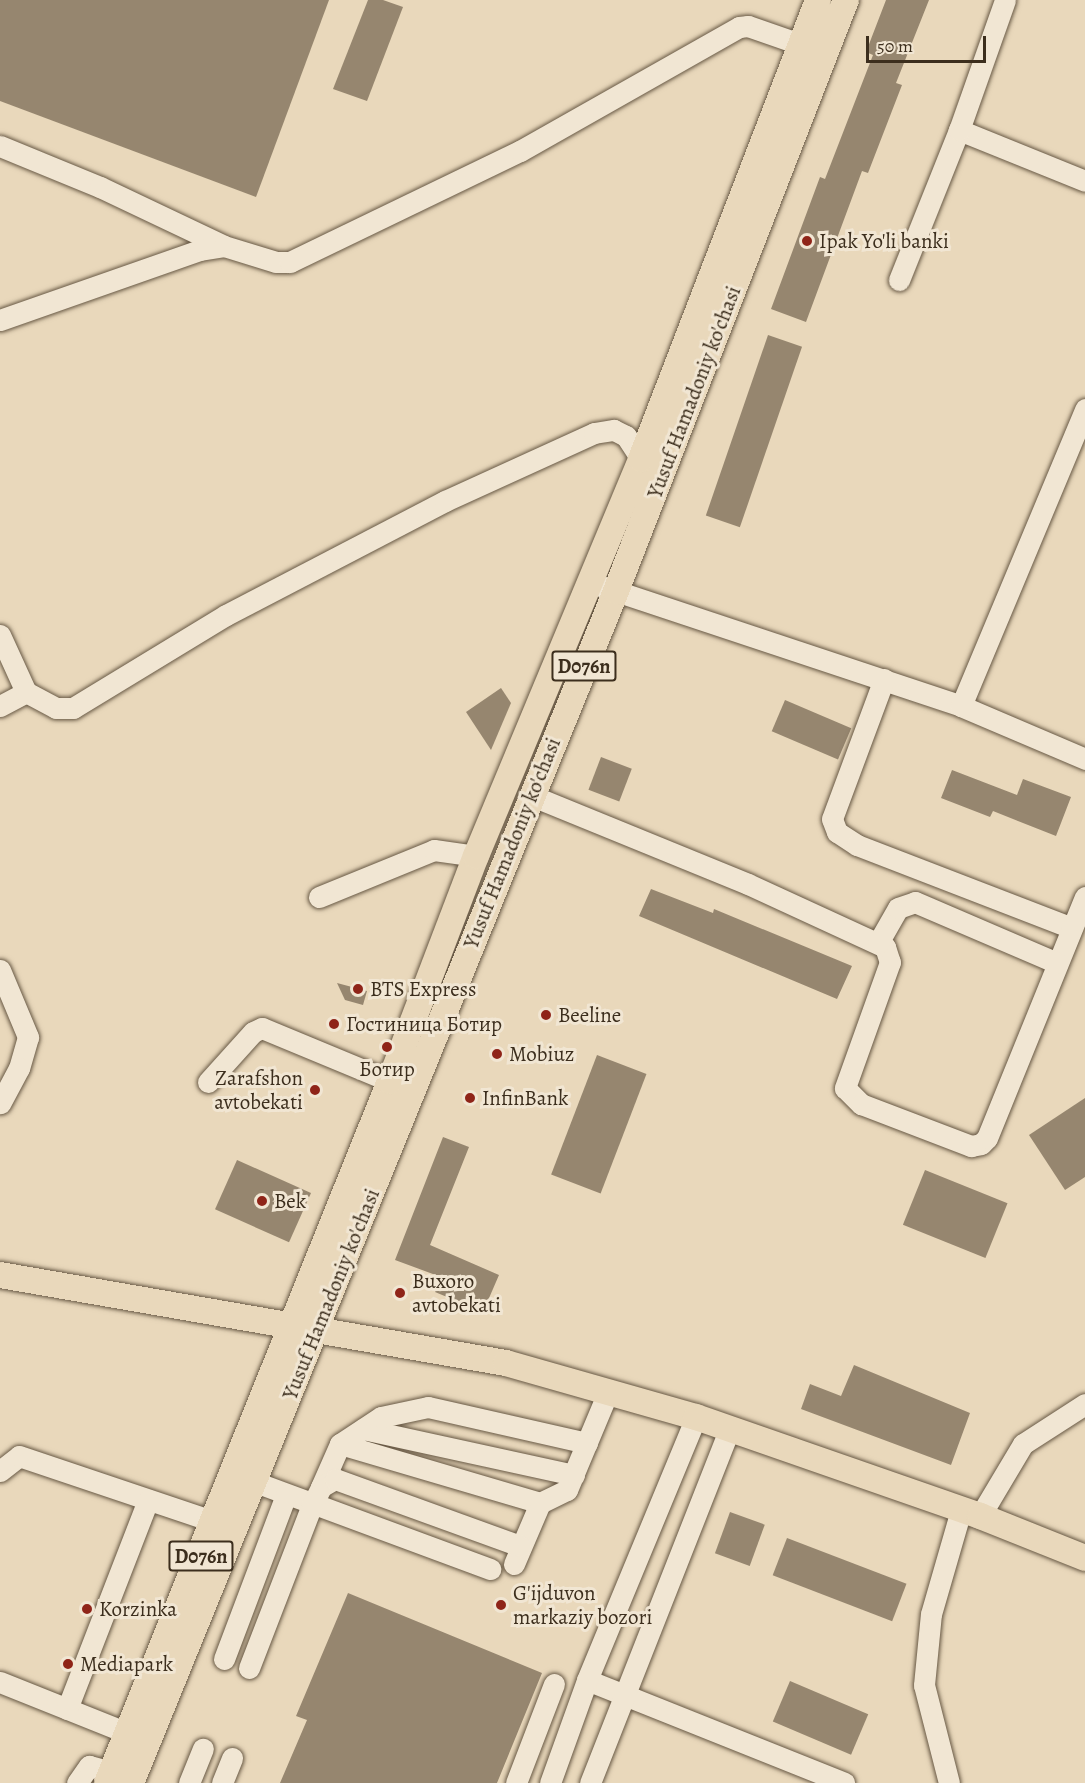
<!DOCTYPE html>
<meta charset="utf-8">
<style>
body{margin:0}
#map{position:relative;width:1085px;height:1783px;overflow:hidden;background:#e9d8bb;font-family:Alegreya,serif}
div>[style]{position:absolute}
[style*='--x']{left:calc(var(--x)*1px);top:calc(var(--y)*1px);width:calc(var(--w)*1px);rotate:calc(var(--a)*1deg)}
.building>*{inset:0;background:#96866f;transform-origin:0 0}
.roads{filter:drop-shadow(0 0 2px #675844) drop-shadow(0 0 2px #675844)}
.minor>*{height:21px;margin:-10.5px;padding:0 10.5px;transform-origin:10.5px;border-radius:10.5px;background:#f1e6d3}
.major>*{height:26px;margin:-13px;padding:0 13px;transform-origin:13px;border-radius:13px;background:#e9d8bb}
.dots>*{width:16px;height:16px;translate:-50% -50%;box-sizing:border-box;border:3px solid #f1e6d3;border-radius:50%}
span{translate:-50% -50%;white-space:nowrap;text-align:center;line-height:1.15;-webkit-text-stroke:6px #f1e6d3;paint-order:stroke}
.shield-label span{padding:2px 4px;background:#f1e6d3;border:2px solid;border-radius:4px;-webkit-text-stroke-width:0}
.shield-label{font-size:20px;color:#3c2e1d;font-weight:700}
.poi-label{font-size:21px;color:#3c2e1d}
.left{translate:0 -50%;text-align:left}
.right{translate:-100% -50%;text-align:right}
.street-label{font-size:21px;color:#3c2e1d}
.scale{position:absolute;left:866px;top:36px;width:120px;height:27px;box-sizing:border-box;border:3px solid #3c2e1d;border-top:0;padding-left:8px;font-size:18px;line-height:21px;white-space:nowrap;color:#3c2e1d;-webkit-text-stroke:4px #f1e6d3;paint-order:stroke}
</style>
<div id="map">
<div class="building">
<i style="clip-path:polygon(0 0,329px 0,256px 197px,0 101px)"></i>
<i style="clip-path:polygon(368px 0,383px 0,403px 7px,367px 101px,333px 89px)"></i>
<i style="clip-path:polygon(886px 0,929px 0,896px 83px,902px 85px,868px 173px,862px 171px,806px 322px,771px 309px,820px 177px,825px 179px,873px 55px,866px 52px)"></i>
<i style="left:768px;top:335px;width:36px;height:191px;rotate:19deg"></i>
<i style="clip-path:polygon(501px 688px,511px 703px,491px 750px,466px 712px)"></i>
<i style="left:785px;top:700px;width:72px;height:34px;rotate:23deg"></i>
<i style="left:601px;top:757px;width:33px;height:35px;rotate:21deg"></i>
<i style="clip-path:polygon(952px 770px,1017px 795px,1023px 779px,1071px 797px,1056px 836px,993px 811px,990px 817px,941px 798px)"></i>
<i style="clip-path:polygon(651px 889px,713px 913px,714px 909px,852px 966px,837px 999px,639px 916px)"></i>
<i style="clip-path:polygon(337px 983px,367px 991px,363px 1005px,345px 1000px)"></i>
<i style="left:597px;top:1055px;width:53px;height:128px;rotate:21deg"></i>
<i style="clip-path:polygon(1085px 1098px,1085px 1177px,1065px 1190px,1029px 1135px)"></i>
<i style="clip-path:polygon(443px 1137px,469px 1147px,430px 1245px,499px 1275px,483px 1312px,435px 1292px,441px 1277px,395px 1260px)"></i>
<i style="left:237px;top:1160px;width:81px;height:54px;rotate:24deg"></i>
<i style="left:925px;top:1170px;width:89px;height:59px;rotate:22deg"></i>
<i style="clip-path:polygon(854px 1365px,970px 1413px,951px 1465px,801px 1409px,810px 1384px,841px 1396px)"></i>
<i style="left:730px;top:1512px;width:37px;height:44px;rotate:20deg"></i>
<i style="left:787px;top:1538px;width:128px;height:40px;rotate:21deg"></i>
<i style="clip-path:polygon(348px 1593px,542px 1673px,497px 1783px,280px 1783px,307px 1720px,296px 1716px)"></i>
<i style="left:790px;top:1681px;width:85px;height:44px;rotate:23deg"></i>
</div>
<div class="roads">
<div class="minor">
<i style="--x:959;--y:130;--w:136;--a:22"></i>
<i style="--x:0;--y:146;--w:108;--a:22.3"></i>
<i style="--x:100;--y:187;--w:137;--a:25.4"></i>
<i style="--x:899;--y:280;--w:162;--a:-68.2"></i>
<i style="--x:959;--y:130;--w:138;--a:-70.5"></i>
<i style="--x:0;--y:320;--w:212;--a:-19.3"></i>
<i style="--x:200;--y:250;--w:24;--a:-9"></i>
<i style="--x:224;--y:246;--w:54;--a:17.1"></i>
<i style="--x:276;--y:262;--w:14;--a:0"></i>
<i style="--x:290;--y:262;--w:255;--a:-25.8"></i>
<i style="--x:520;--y:151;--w:252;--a:-29.5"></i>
<i style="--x:739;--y:27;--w:9;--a:-6"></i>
<i style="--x:748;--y:26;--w:70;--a:19.2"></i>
<i style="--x:589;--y:582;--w:392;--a:18.4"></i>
<i style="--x:961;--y:706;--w:135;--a:23.1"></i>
<i style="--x:0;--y:635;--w:63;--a:65.5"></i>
<i style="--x:884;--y:679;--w:149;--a:110.4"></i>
<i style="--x:832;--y:819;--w:14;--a:69"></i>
<i style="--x:837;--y:832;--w:24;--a:33"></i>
<i style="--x:857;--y:845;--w:230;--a:21.1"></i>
<i style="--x:0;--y:706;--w:30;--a:-28"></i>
<i style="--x:26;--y:692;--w:34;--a:28"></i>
<i style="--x:56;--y:708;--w:17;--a:0"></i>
<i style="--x:73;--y:708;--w:179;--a:-31.3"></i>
<i style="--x:226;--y:615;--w:247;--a:-27.5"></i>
<i style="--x:445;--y:501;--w:164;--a:-24.5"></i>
<i style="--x:594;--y:433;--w:20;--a:-9"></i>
<i style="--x:614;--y:430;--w:13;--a:27"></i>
<i style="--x:626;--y:436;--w:27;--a:57"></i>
<i style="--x:961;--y:706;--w:322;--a:-67.3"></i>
<i style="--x:530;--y:795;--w:235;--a:22.2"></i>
<i style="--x:748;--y:884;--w:151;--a:24.7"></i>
<i style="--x:885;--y:947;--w:16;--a:72"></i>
<i style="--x:890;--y:962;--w:134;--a:109.7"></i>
<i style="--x:845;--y:1088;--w:23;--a:45"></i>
<i style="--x:861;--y:1104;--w:118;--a:20.9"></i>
<i style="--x:971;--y:1146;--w:10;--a:-11"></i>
<i style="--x:981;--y:1144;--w:8;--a:-45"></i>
<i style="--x:987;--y:1138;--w:260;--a:-67.9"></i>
<i style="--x:319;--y:897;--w:124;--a:-22.2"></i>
<i style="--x:434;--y:850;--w:42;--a:8.1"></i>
<i style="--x:878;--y:943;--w:40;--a:-60.3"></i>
<i style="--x:898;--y:908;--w:18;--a:-19"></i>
<i style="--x:915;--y:902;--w:155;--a:23.2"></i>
<i style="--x:0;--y:970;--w:73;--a:67.3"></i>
<i style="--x:28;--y:1037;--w:32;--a:106"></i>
<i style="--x:19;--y:1068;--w:40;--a:118"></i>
<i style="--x:208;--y:1082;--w:67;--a:-48"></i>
<i style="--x:253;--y:1032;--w:10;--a:-24"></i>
<i style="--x:262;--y:1028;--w:139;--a:22.5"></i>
<i style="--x:363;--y:1429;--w:216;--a:12.3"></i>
<i style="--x:340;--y:1444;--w:209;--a:16.4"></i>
<i style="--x:0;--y:1471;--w:24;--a:-38"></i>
<i style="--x:19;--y:1456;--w:207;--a:18.6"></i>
<i style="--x:255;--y:1482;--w:251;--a:20.3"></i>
<i style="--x:321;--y:1487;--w:47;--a:-66.2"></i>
<i style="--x:340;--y:1444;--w:49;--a:-33.4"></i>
<i style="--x:381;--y:1417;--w:48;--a:-12"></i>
<i style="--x:428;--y:1407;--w:163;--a:12.8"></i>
<i style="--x:980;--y:1516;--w:84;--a:-59.2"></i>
<i style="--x:1023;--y:1444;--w:74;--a:-32.8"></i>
<i style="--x:514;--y:1564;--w:66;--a:-66.9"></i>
<i style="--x:540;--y:1503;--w:30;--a:-26"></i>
<i style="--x:567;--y:1490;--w:106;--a:-67.3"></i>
<i style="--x:224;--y:1659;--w:175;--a:-69.3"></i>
<i style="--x:249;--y:1668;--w:175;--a:-68.9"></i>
<i style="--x:312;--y:1505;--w:20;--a:-63"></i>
<i style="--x:321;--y:1487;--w:16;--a:-30"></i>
<i style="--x:335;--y:1479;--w:197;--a:19.9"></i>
<i style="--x:587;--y:1680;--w:277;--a:21.8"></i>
<i style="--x:0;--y:1682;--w:140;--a:21.8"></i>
<i style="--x:67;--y:1709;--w:224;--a:-68.8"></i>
<i style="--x:77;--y:1783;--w:21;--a:-55"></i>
<i style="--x:89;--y:1766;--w:24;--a:15"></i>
<i style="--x:189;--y:1783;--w:37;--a:-68"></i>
<i style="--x:222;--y:1783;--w:27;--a:-68"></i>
<i style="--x:516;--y:1783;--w:106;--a:-69"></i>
<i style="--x:550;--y:1783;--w:109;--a:-70.2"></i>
<i style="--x:587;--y:1680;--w:285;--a:-67.5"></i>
<i style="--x:590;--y:1783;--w:382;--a:-68.5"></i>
<i style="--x:949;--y:1783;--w:101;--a:-104.3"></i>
<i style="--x:924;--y:1685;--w:71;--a:-84.4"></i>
<i style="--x:931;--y:1614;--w:108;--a:-73.9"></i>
</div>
<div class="major">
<i style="--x:0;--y:1275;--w:514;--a:9.87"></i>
<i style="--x:506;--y:1363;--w:198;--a:15.9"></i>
<i style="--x:696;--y:1417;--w:301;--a:19.2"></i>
<i style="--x:980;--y:1516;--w:113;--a:21.8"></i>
<i style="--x:107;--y:1783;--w:757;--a:-68.04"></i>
<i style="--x:390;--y:1081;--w:241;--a:-69.1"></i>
<i style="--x:476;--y:856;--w:430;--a:-67.4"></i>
<i style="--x:641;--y:459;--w:492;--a:-68.9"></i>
<i style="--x:131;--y:1783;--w:1287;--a:-67.86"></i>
<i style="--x:616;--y:591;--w:634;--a:-68.74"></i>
</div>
</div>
<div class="dots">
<i style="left:807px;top:241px;background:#8f2418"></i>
<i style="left:358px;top:989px;background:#8f2418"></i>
<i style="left:546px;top:1015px;background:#8f2418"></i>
<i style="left:334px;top:1024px;background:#8f2418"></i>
<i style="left:387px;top:1047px;background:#8f2418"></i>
<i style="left:497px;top:1054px;background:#8f2418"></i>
<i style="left:315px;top:1090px;background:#8f2418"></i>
<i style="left:470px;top:1098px;background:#8f2418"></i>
<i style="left:262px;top:1201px;background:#8f2418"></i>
<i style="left:400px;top:1293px;background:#8f2418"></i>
<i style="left:501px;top:1605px;background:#8f2418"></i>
<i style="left:87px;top:1609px;background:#8f2418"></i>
<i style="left:68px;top:1664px;background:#8f2418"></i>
</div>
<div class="shield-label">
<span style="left:584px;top:666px">D076n</span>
<span style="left:201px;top:1556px">D076n</span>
</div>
<div class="poi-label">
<span class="left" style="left:819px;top:241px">Ipak Yo'li banki</span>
<span class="left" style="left:370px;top:989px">BTS Express</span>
<span class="left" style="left:558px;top:1015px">Beeline</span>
<span class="left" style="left:346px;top:1024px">Гостиница Ботир</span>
<span class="left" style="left:509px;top:1054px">Mobiuz</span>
<span style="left:387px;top:1069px">Ботир</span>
<span class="right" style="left:303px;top:1090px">Zarafshon<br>avtobekati</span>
<span class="left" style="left:482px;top:1098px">InfinBank</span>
<span class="left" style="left:274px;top:1201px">Bek</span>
<span class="left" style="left:412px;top:1293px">Buxoro<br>avtobekati</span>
<span class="left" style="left:513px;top:1605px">G'ijduvon<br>markaziy bozori</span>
<span class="left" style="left:99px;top:1609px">Korzinka</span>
<span class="left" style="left:80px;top:1664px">Mediapark</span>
</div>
<div class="street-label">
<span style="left:694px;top:392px;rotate:-69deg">Yusuf Hamadoniy ko'chasi</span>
<span style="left:512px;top:843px;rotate:-68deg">Yusuf Hamadoniy ko'chasi</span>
<span style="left:331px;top:1294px;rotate:-68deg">Yusuf Hamadoniy ko'chasi</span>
</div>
<div class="scale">50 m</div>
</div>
